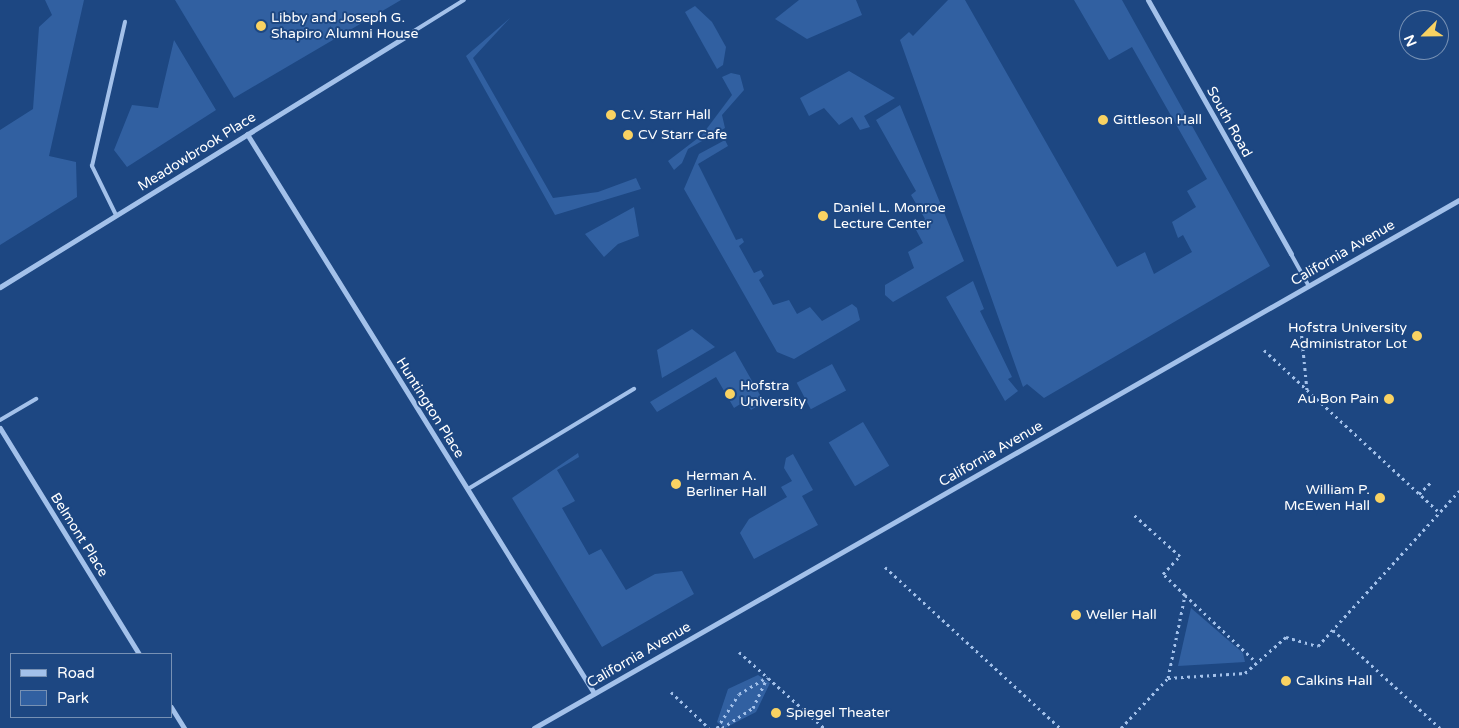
<!DOCTYPE html>
<style>
body{margin:0}
#map{position:relative;width:1459px;height:728px;overflow:hidden;background:#1d4782;font-family:"Varela Round",sans-serif}
div>[style]{position:absolute}
[style*='--x']{left:calc(var(--x)*1px);top:calc(var(--y)*1px);width:calc(var(--w)*1px);rotate:calc(var(--a)*1deg)}
.green>*{inset:0;background:#3160a1;transform-origin:0 0}
.path>*{height:3px;margin-top:-1.5px;transform-origin:0;background:repeating-linear-gradient(90deg,#a3c1ea 0 2.5px,transparent 0 6.5px)}
.service>*{height:4px;margin:-2px;padding:0 2px;transform-origin:2px;border-radius:2px;background:#a3c1ea}
.minor>*{height:5px;margin:-2.5px;padding:0 2.5px;transform-origin:2.5px;border-radius:2.5px;background:#a3c1ea}
.dots>*{width:14px;height:14px;translate:-50% -50%;box-sizing:border-box;border:2px solid #1d4782;border-radius:50%}
span{translate:-50% -50%;white-space:nowrap;text-align:center;line-height:1.15;-webkit-text-stroke:4px #1d4782;paint-order:stroke}
.poi-label{font-size:14px;color:#fff}
.left{translate:0 -50%;text-align:left}
.right{translate:-100% -50%;text-align:right}
.street-label{font-size:14px;color:#fff}
.legend{position:absolute;left:10px;top:653px;width:162px;height:65px;box-sizing:border-box;background:#1d4782;border:1px solid #7791b4;margin:0;padding:6px 9px;list-style:none;font-size:15px;color:#fff}
.legend li{display:flex;align-items:center;gap:10px;height:25px}
.legend b{width:25px;border:1px solid #7791b4}
.north{position:absolute;left:1399px;top:10px;width:50px;height:50px;box-sizing:border-box;background:#1d4782;border:1px solid #7791b4;border-radius:50%;rotate:247deg;font-size:14px;font-weight:700;line-height:20px;text-align:center;color:#fff}
.north::after{content:'';display:block;margin:auto;width:18px;height:22px;background:#f9d262;clip-path:polygon(50% 0,100% 100%,50% 72%,0 100%)}
</style>
<div id="map">
<div class="green">
<i style="clip-path:polygon(45px 0,84px 0,49px 156px,76px 162px,77px 197px,0 245px,0 130px,33px 109px,39px 27px,52px 15px)"></i>
<i style="clip-path:polygon(175px 0,401px 0,234px 98px)"></i>
<i style="clip-path:polygon(799px 0,856px 0,862px 15px,807px 39px,775px 19px)"></i>
<i style="clip-path:polygon(948px 0,965px 0,1117px 267px,1145px 252px,1154px 274px,1192px 252px,1183px 235px,1178px 238px,1172px 222px,1196px 207px,1187px 191px,1207px 179px,1132px 47px,1109px 60px,1074px 0,1122px 0,1270px 266px,1044px 398px,1027px 384px,1023px 387px,900px 40px,909px 32px,913px 36px)"></i>
<i style="clip-path:polygon(695px 6px,712px 22px,726px 47px,723px 65px,717px 69px,685px 12px)"></i>
<i style="clip-path:polygon(510px 18px,473px 58px,553px 198px,598px 192px,636px 178px,641px 189px,555px 215px,466px 56px)"></i>
<i style="clip-path:polygon(174px 40px,216px 110px,127px 167px,114px 150px,132px 105px,158px 108px)"></i>
<i style="clip-path:polygon(849px 71px,895px 98px,864px 116px,870px 127px,860px 130px,852px 117px,839px 125px,824px 108px,809px 116px,800px 98px)"></i>
<i style="clip-path:polygon(731px 73px,740px 75px,744px 90px,722px 115px,725px 128px,688px 149px,682px 163px,674px 170px,668px 161px,702px 135px,732px 95px,722px 77px)"></i>
<i style="clip-path:polygon(900px 105px,964px 261px,893px 302px,885px 295px,885px 285px,914px 268px,908px 252px,923px 243px,915px 228px,925px 219px,911px 195px,916px 191px,876px 120px)"></i>
<i style="clip-path:polygon(725px 140px,728px 146px,698px 164px,736px 240px,742px 238px,744px 242px,739px 246px,754px 273px,761px 270px,764px 276px,759px 280px,773px 305px,789px 300px,797px 314px,810px 307px,822px 321px,852px 304px,857px 308px,860px 320px,794px 359px,777px 352px,684px 189px,699px 154px)"></i>
<i style="clip-path:polygon(634px 207px,639px 236px,618px 244px,604px 257px,585px 234px)"></i>
<i style="clip-path:polygon(973px 281px,984px 309px,980px 311px,1012px 377px,1008px 379px,1018px 391px,1005px 401px,946px 297px)"></i>
<i style="clip-path:polygon(692px 329px,715px 347px,662px 378px,657px 350px)"></i>
<i style="clip-path:polygon(735px 351px,764px 402px,751px 410px,745px 401px,734px 408px,716px 377px,657px 412px,650px 402px)"></i>
<i style="left:832px;top:364px;width:30px;height:40px;rotate:62deg"></i>
<i style="left:863px;top:422px;width:51px;height:40px;rotate:59deg"></i>
<i style="clip-path:polygon(578px 453px,579px 457px,557px 470px,575px 501px,562px 508px,589px 555px,601px 549px,626px 590px,655px 574px,682px 571px,694px 594px,602px 647px,512px 498px)"></i>
<i style="clip-path:polygon(793px 454px,813px 490px,802px 496px,818px 525px,754px 559px,740px 533px,749px 519px,787px 497px,781px 487px,792px 481px,784px 468px,786px 458px)"></i>
<i style="clip-path:polygon(1191px 608px,1243px 653px,1245px 662px,1178px 666px)"></i>
<i style="clip-path:polygon(758px 675px,770px 683px,756px 712px,725px 728px,717px 722px,728px 689px)"></i>
</div>
<div class="path">
<i style="--x:1301;--y:329;--w:61;--a:84.4"></i>
<i style="--x:1264;--y:350;--w:240;--a:42.8"></i>
<i style="--x:1419;--y:494;--w:16;--a:-45"></i>
<i style="--x:885;--y:567;--w:238;--a:42.6"></i>
<i style="--x:1185;--y:595;--w:96;--a:43.3"></i>
<i style="--x:1333;--y:630;--w:145;--a:42.5"></i>
<i style="--x:739;--y:652;--w:114;--a:41.8"></i>
<i style="--x:1168;--y:678;--w:77;--a:-3.7"></i>
<i style="--x:1245;--y:673;--w:55;--a:-41.3"></i>
<i style="--x:1286;--y:637;--w:33;--a:16"></i>
<i style="--x:1318;--y:646;--w:210;--a:-47.7"></i>
<i style="--x:671;--y:692;--w:52;--a:43.5"></i>
<i style="--x:717;--y:728;--w:40;--a:-57.1"></i>
<i style="--x:739;--y:694;--w:33;--a:-31"></i>
<i style="--x:722;--y:728;--w:37;--a:-33"></i>
<i style="--x:753;--y:708;--w:33;--a:-65"></i>
<i style="--x:1121;--y:728;--w:69;--a:-46.8"></i>
<i style="--x:1168;--y:678;--w:85;--a:-78.4"></i>
<i style="--x:1185;--y:595;--w:30;--a:-136"></i>
<i style="--x:1163;--y:574;--w:25;--a:-47"></i>
<i style="--x:1180;--y:556;--w:64;--a:-138.1"></i>
</div>
<div class="service">
<i style="--x:406;--y:36;--w:68;--a:-31.8"></i>
<i style="--x:116;--y:215;--w:55;--a:-116.1"></i>
<i style="--x:92;--y:166;--w:148;--a:-77.1"></i>
<i style="--x:1291;--y:254;--w:37;--a:61"></i>
<i style="--x:0;--y:420;--w:42;--a:-30.3"></i>
<i style="--x:468;--y:489;--w:194;--a:-31.1"></i>
</div>
<div class="minor">
<i style="--x:1148;--y:0;--w:291;--a:60.6"></i>
<i style="--x:247;--y:134;--w:658;--a:58.17"></i>
<i style="--x:0;--y:287;--w:477;--a:-31.7"></i>
<i style="--x:0;--y:428;--w:265;--a:58.4"></i>
<i style="--x:171;--y:707;--w:25;--a:58"></i>
<i style="--x:534;--y:728;--w:1065;--a:-29.72"></i>
</div>
<div class="dots">
<i style="left:261px;top:26px;background:#f9d262"></i>
<i style="left:611px;top:115px;background:#f9d262"></i>
<i style="left:1103px;top:120px;background:#f9d262"></i>
<i style="left:628px;top:135px;background:#f9d262"></i>
<i style="left:823px;top:216px;background:#f9d262"></i>
<i style="left:1417px;top:336px;background:#f9d262"></i>
<i style="left:730px;top:394px;background:#f9d262"></i>
<i style="left:1389px;top:399px;background:#f9d262"></i>
<i style="left:676px;top:484px;background:#f9d262"></i>
<i style="left:1380px;top:498px;background:#f9d262"></i>
<i style="left:1076px;top:615px;background:#f9d262"></i>
<i style="left:1286px;top:681px;background:#f9d262"></i>
<i style="left:776px;top:713px;background:#f9d262"></i>
</div>
<div class="poi-label">
<span class="left" style="left:271px;top:26px">Libby and Joseph G.<br>Shapiro Alumni House</span>
<span class="left" style="left:621px;top:115px">C.V. Starr Hall</span>
<span class="left" style="left:1113px;top:120px">Gittleson Hall</span>
<span class="left" style="left:638px;top:135px">CV Starr Cafe</span>
<span class="left" style="left:833px;top:216px">Daniel L. Monroe<br>Lecture Center</span>
<span class="right" style="left:1407px;top:336px">Hofstra University<br>Administrator Lot</span>
<span class="left" style="left:740px;top:394px">Hofstra<br>University</span>
<span class="right" style="left:1379px;top:399px">Au Bon Pain</span>
<span class="left" style="left:686px;top:484px">Herman A.<br>Berliner Hall</span>
<span class="right" style="left:1370px;top:498px">William P.<br>McEwen Hall</span>
<span class="left" style="left:1086px;top:615px">Weller Hall</span>
<span class="left" style="left:1296px;top:681px">Calkins Hall</span>
<span class="left" style="left:786px;top:713px">Spiegel Theater</span>
</div>
<div class="street-label">
<span style="left:1229px;top:122px;rotate:61deg">South Road</span>
<span style="left:197px;top:152px;rotate:-32deg">Meadowbrook Place</span>
<span style="left:1343px;top:253px;rotate:-30deg">California Avenue</span>
<span style="left:430px;top:408px;rotate:58deg">Huntington Place</span>
<span style="left:991px;top:454px;rotate:-30deg">California Avenue</span>
<span style="left:79px;top:535px;rotate:58deg">Belmont Place</span>
<span style="left:639px;top:655px;rotate:-30deg">California Avenue</span>
</div>
<ul class="legend">
<li><b style="height:6px;background:#a3c1ea"></b>Road</li>
<li><b style="height:14px;background:#3160a1"></b>Park</li>
</ul>
<div class="north">N</div>
</div>
